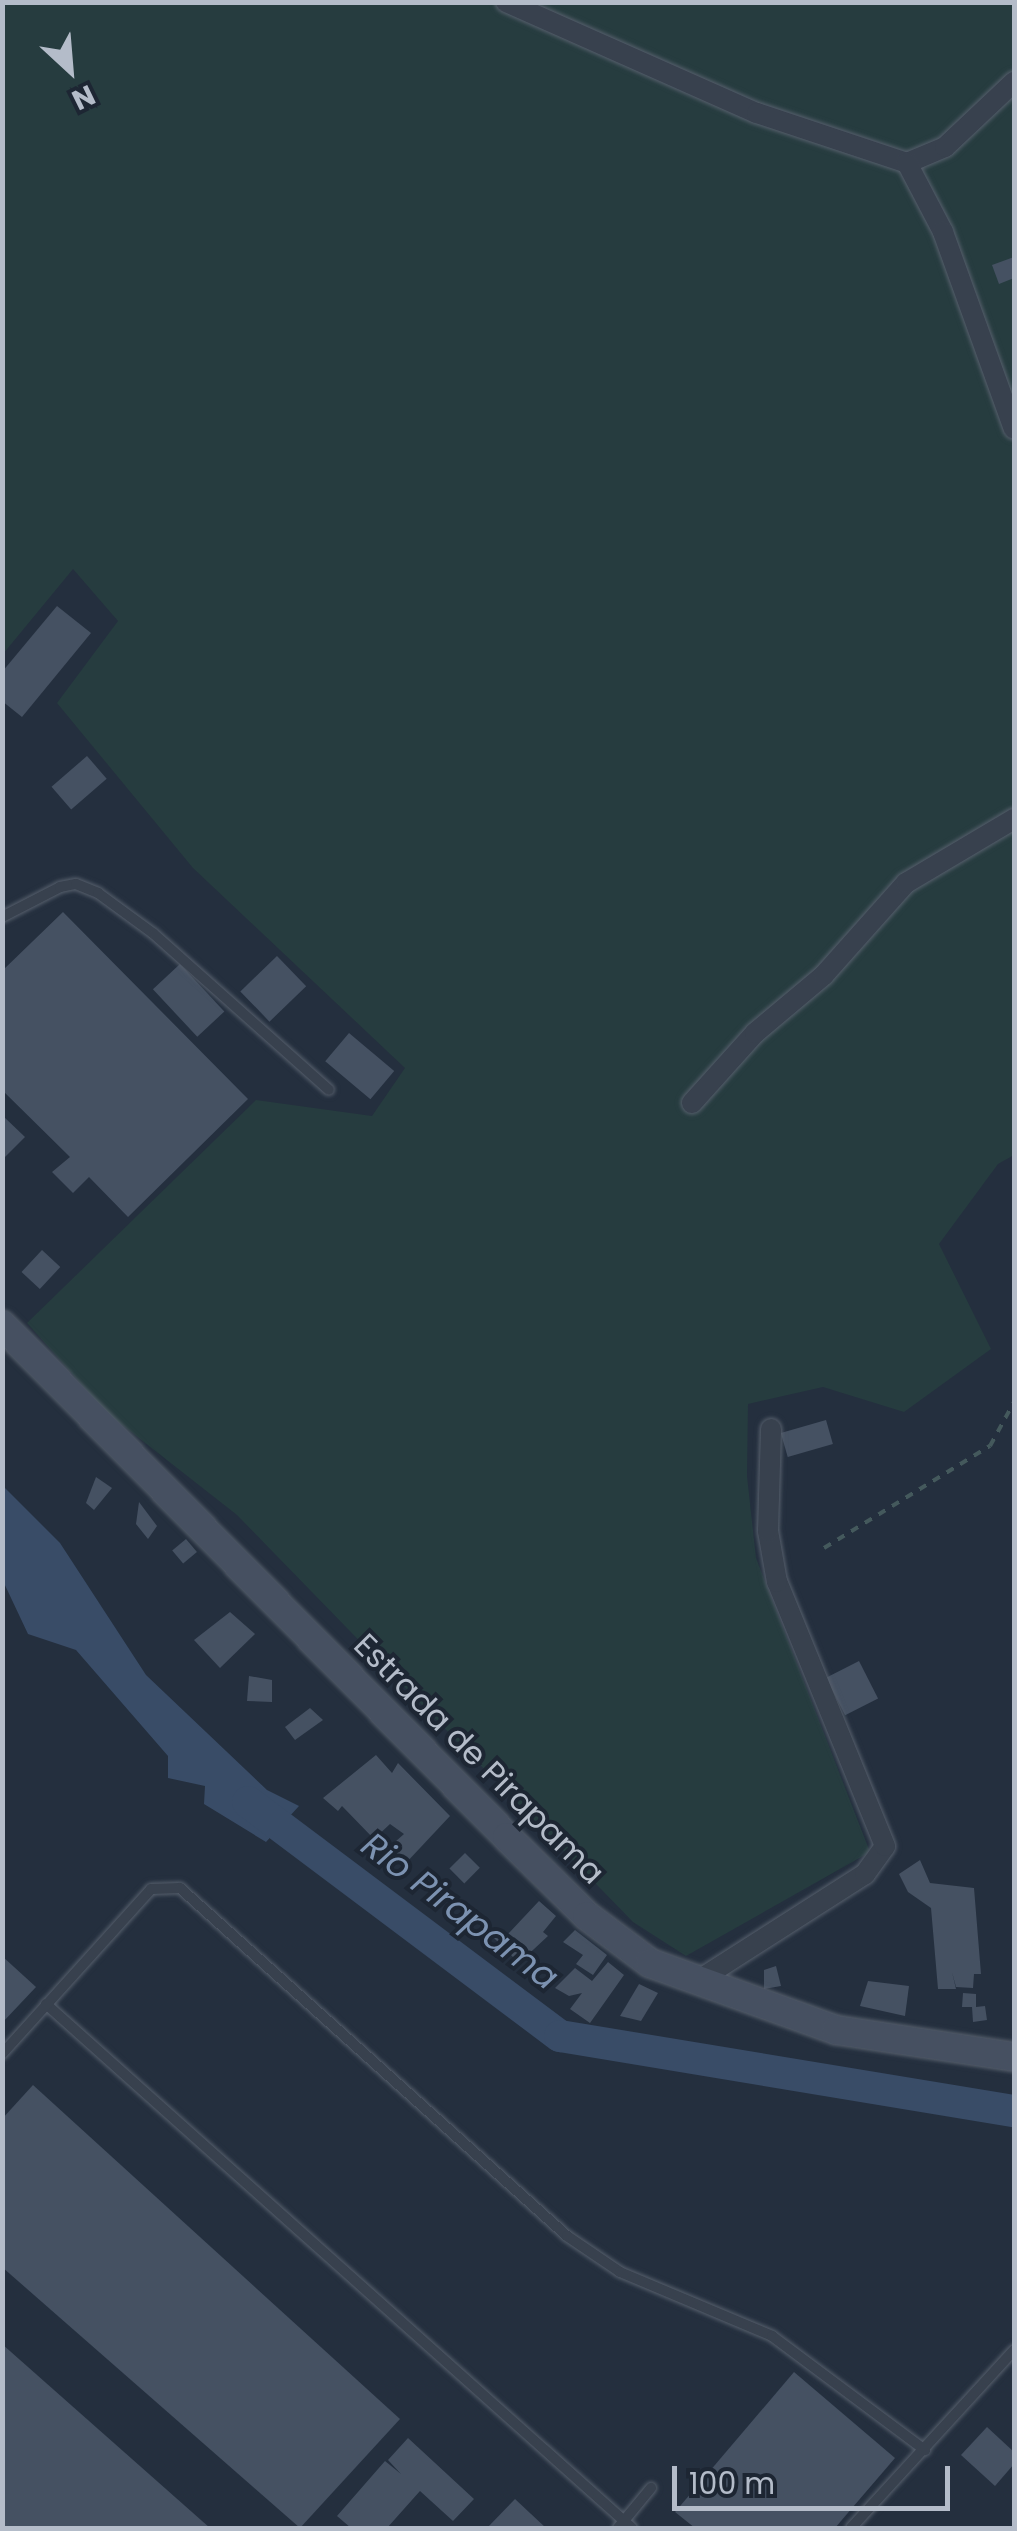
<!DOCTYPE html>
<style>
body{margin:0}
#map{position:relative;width:1017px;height:2531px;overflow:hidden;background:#242f3e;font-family:Poppins,sans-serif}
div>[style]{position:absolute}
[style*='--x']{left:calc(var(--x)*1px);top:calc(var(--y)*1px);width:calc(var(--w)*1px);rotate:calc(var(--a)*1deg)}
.green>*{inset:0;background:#263c3f}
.water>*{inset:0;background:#394c67}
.river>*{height:32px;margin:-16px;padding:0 16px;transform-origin:16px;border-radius:16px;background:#394c67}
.building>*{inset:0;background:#455162;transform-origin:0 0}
.path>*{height:4px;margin-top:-2px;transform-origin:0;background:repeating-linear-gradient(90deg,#44595c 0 8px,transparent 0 16px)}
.roads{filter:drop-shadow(0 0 2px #565f6c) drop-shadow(0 0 2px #565f6c)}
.lane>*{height:10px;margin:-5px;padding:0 5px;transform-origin:5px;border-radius:5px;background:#38414e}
.street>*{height:20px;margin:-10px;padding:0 10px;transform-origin:10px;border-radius:10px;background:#38414e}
.secondary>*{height:28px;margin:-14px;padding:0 14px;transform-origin:14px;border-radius:14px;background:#465061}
span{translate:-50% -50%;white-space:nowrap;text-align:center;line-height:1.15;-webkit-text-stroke:8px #1d2633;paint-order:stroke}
.street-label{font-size:32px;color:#b4bcc9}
.water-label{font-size:35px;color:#7c92b1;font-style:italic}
.frame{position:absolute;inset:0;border:5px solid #b4bcc9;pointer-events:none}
.north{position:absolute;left:20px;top:20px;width:100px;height:100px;-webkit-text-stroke:8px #1d2633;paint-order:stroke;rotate:154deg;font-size:28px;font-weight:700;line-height:40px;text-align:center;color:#b4bcc9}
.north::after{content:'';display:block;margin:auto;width:35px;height:45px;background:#b4bcc9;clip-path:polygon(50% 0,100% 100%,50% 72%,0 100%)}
.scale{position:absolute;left:672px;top:2466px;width:278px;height:45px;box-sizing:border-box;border:5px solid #b4bcc9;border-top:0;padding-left:12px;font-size:30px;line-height:35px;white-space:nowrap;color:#b4bcc9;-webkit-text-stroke:8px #1d2633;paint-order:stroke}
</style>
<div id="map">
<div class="green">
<i style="clip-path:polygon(3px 3px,1014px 3px,1014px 1155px,998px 1164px,939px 1244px,991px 1349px,904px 1412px,823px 1387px,748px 1404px,747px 1476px,756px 1558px,870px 1852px,686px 1956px,633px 1922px,237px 1515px,107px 1413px,27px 1323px,256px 1100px,372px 1116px,405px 1068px,193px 868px,57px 703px,118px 621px,73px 569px,3px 654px)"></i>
</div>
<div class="water">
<i style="clip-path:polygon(2px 1485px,60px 1543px,146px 1675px,267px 1790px,299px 1806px,266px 1842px,204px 1804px,205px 1786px,168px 1778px,168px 1756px,76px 1650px,28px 1634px,3px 1581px)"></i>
</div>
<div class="river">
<i style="--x:248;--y:1802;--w:390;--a:36.9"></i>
<i style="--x:560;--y:2036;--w:460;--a:9.4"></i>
</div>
<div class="building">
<i style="clip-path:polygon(1014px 257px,1014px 278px,999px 284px,992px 265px)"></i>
<i style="clip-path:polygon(57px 606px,91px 633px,22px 717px,2px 701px,2px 672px)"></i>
<i style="left:87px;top:756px;width:30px;height:47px;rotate:49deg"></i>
<i style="clip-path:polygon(63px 912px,248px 1099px,128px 1217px,89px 1177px,73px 1193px,52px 1172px,70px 1157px,2px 1090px,2px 971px)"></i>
<i style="left:277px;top:956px;width:42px;height:51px;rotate:46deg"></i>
<i style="left:180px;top:964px;width:65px;height:37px;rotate:47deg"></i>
<i style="left:349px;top:1033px;width:59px;height:37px;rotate:40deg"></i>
<i style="clip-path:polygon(2px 1115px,25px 1137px,2px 1160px)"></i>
<i style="left:42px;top:1250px;width:25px;height:30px;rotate:43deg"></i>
<i style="left:826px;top:1420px;width:25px;height:47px;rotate:74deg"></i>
<i style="clip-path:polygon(96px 1477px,112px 1488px,94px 1510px,86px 1503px)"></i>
<i style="clip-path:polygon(139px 1502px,157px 1526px,148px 1539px,136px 1524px)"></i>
<i style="left:186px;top:1539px;width:17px;height:18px;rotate:50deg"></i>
<i style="clip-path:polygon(230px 1612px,255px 1634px,220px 1668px,194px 1640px)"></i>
<i style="left:859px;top:1661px;width:42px;height:37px;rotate:63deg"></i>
<i style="clip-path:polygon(249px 1676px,272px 1680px,272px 1702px,247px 1701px)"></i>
<i style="clip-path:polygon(310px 1708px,323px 1720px,295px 1740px,285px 1727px)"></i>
<i style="clip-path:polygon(376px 1755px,392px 1773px,398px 1763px,450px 1816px,405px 1864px,386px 1850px,404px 1834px,390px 1824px,374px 1839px,342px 1806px,338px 1811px,323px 1798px)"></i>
<i style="left:465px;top:1853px;width:21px;height:22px;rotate:45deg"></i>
<i style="clip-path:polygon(920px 1860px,930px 1883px,974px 1888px,981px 1974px,974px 1974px,973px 1988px,956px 1987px,952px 1972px,956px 1989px,938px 1989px,931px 1908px,908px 1892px,899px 1874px)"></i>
<i style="clip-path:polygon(539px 1901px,556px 1916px,543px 1932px,548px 1936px,519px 1963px,494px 1938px,508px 1934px)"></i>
<i style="clip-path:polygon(575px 1930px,607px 1955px,593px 1975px,576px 1964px,583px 1955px,563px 1942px)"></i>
<i style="clip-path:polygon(2px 1956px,36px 1987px,2px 2023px)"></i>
<i style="clip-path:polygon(608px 1962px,624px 1975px,590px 2023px,570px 2009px,582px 1993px,569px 1996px,555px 1988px,575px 1968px,592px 1981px)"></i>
<i style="clip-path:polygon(776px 1966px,781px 1986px,764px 1989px,764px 1970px)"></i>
<i style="clip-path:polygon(868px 1981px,909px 1986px,905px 2016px,860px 2006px)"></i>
<i style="clip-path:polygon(639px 1984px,658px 1993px,641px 2021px,620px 2016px)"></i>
<i style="clip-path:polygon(963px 1993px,976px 1994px,976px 2007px,985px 2006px,987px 2020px,973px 2022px,972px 2007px,962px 2007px)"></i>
<i style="clip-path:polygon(33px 2085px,400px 2419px,300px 2528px,2px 2267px,2px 2119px)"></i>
<i style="clip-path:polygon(2px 2344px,210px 2528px,2px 2528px)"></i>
<i style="clip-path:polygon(794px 2372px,895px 2458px,835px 2528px,695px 2528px,675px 2512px)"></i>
<i style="clip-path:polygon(987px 2427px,1014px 2452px,1014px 2464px,995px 2486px,961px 2455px)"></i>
<i style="clip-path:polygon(408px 2438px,474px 2499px,453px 2521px,420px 2491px,387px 2528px,351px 2528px,337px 2516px,385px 2461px,401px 2474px,388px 2460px)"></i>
<i style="clip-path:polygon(515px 2499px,546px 2528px,487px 2528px)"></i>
</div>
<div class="path">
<i style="--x:824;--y:1548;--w:195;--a:-31.6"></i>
<i style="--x:990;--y:1446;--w:50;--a:-61.4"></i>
</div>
<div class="roads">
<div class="lane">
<i style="--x:2;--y:917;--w:65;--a:-27.3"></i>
<i style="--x:60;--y:887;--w:16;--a:-11"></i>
<i style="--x:76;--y:884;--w:24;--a:22"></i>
<i style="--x:98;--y:893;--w:69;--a:36.2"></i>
<i style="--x:154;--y:934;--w:234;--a:41.7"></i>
<i style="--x:46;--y:2004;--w:786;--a:41.8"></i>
<i style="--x:2;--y:2054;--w:222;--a:-47.9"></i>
<i style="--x:151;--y:1889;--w:29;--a:-2"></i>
<i style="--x:180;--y:1888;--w:520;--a:41.96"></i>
<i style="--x:567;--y:2236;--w:64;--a:34.2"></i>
<i style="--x:620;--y:2272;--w:165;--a:22.8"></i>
<i style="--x:772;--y:2336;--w:191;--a:36.7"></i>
<i style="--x:618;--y:2528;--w:52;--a:-50.5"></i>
<i style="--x:851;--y:2528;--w:241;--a:-47.5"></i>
</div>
<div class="street">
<i style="--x:506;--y:2;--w:274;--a:23.9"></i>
<i style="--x:757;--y:113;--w:158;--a:18.4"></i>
<i style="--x:907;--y:163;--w:41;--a:-22.8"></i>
<i style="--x:945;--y:147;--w:95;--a:-43.3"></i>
<i style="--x:907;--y:163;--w:78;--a:62.4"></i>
<i style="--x:943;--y:232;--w:209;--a:70.2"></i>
<i style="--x:692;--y:1103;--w:94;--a:-48"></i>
<i style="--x:755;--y:1033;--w:90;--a:-40"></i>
<i style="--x:824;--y:975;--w:123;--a:-48.3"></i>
<i style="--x:906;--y:883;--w:126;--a:-30.7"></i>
<i style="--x:696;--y:1982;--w:201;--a:-32.6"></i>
<i style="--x:865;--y:1874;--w:34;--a:-54"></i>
<i style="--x:885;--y:1846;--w:285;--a:-112.2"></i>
<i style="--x:777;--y:1582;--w:52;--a:-100"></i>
<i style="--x:768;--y:1531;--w:102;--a:-88.3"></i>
</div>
<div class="secondary">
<i style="--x:2;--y:1325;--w:719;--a:45.39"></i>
<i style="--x:507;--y:1837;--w:112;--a:44.6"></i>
<i style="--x:587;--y:1916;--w:79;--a:36.7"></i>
<i style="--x:650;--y:1963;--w:198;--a:19.8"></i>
<i style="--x:836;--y:2030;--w:180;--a:8.6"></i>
</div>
</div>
<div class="street-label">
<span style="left:479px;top:1759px;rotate:45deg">Estrada de Pirapama</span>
</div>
<div class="water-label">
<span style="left:460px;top:1911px;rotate:37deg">Rio Pirapama</span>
</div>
<div class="frame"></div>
<div class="north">N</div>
<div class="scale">100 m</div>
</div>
